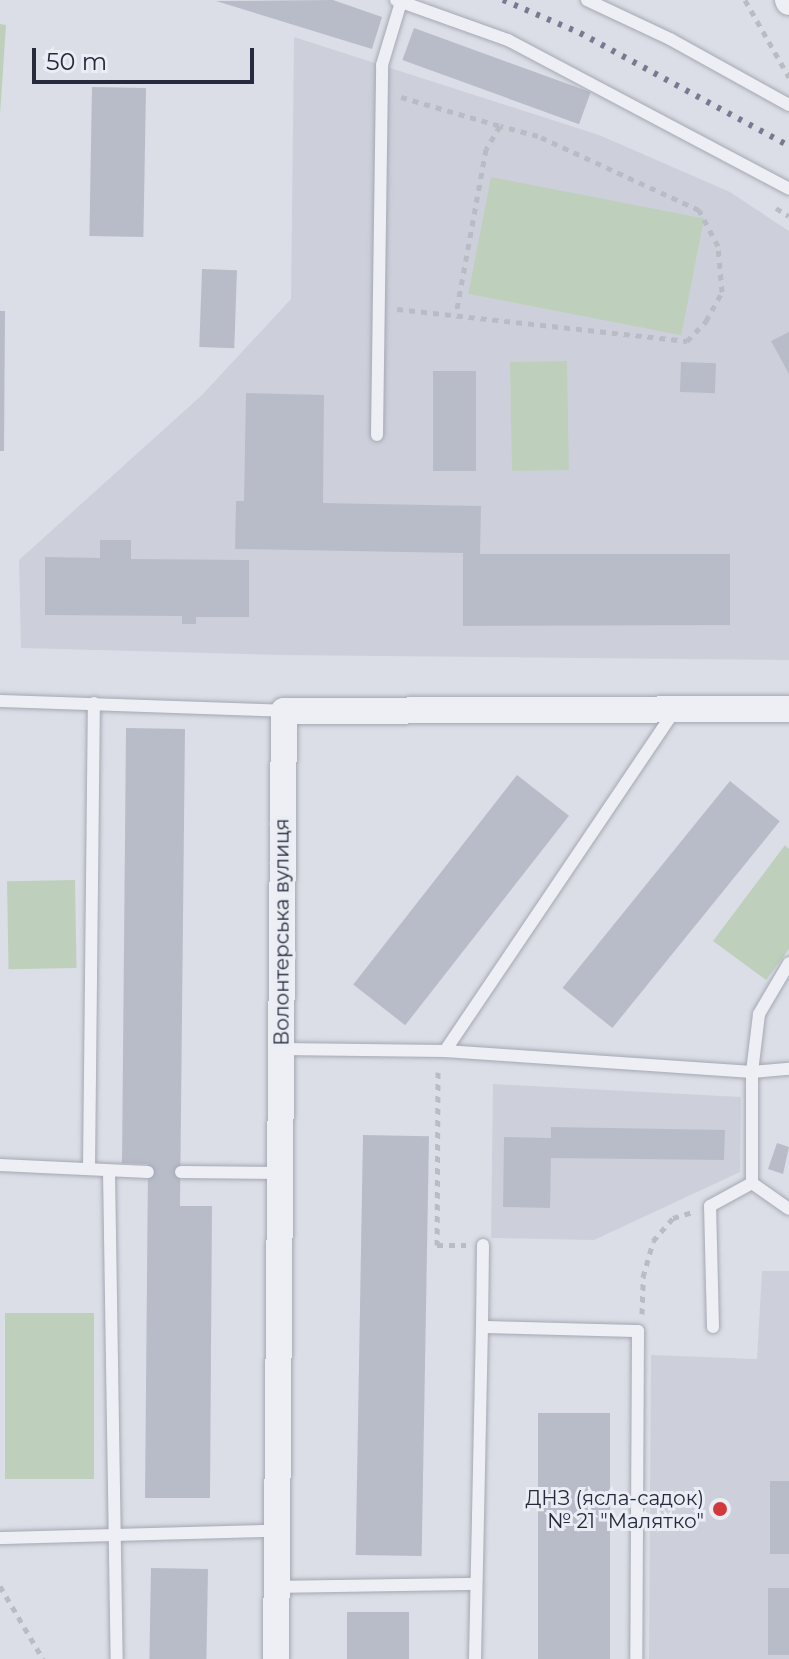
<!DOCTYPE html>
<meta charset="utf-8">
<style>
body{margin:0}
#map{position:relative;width:789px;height:1659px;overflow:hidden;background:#dbdee6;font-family:Montserrat,sans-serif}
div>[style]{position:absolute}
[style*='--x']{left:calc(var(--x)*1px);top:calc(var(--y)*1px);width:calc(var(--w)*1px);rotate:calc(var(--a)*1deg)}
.built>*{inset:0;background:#cdd0db}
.green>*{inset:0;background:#bed0bc;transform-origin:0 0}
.building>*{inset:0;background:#b8bcc9;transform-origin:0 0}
.path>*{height:5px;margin-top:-2.5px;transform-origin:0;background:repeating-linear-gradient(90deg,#babcc4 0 6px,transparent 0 12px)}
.roads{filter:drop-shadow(0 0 2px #a4a8b3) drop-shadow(0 0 2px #a4a8b3)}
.service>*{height:12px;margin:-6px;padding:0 6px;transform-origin:6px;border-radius:6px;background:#eeeff4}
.minor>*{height:26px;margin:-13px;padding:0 13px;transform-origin:13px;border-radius:13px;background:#eeeff4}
.rail>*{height:6px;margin-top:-3px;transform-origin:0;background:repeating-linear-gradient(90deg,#747b90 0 4px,transparent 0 12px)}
.dots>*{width:22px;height:22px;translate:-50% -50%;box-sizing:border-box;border:4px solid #eaedf4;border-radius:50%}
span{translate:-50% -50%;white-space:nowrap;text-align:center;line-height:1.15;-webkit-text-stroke:6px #eaedf4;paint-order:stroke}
.street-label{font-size:20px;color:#252a3c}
.poi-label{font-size:20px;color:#252a3c}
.right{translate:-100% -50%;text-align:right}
.scale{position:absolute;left:32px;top:48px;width:222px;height:36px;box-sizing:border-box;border:4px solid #252a3c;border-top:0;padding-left:10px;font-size:24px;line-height:28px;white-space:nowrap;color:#252a3c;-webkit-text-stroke:6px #eaedf4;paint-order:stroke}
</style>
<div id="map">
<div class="built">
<i style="clip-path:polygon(294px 37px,599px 135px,730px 192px,789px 231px,789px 660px,281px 655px,21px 648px,19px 560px,202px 395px,291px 299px)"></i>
<i style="clip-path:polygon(493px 1084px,741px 1097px,740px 1172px,594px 1240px,491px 1238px)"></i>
<i style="clip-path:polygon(762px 1271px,789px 1271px,789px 1659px,649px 1659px,651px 1355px,757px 1359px)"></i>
</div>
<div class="green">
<i style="clip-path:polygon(0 24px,6px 25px,0 115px)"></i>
<i style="left:491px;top:177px;width:217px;height:119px;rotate:11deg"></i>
<i style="left:567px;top:361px;width:109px;height:57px;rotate:89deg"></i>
<i style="clip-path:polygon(785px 845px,789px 849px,789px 949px,766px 980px,713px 941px)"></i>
<i style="left:75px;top:880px;width:88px;height:68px;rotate:89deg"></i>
<i style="left:5px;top:1313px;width:89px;height:166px"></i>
</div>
<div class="building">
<i style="clip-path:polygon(333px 0,382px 17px,372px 49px,216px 1px)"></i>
<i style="left:414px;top:28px;width:188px;height:34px;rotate:20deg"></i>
<i style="left:92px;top:87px;width:54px;height:149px;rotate:1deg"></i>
<i style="left:202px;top:269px;width:35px;height:78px;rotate:2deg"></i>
<i style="clip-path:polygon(0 311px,5px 311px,4px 451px,0 451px)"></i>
<i style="clip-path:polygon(789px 332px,789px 374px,771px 341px)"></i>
<i style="left:681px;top:362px;width:35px;height:30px;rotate:2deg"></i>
<i style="left:433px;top:371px;width:43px;height:100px"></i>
<i style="clip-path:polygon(246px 393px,324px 395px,323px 503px,481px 506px,480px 554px,730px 554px,730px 625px,463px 626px,463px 553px,235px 549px,236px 501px,244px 501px)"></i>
<i style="clip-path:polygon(100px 540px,131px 540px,131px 559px,249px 560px,249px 617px,196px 617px,196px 624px,182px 624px,182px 616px,45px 615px,45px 557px,100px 558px)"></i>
<i style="clip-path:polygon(126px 728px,185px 729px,180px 1206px,212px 1206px,210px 1498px,145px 1498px,148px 1164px,122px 1163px)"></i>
<i style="left:517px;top:775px;width:66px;height:266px;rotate:38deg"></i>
<i style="left:730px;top:781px;width:64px;height:266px;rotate:39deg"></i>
<i style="clip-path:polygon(551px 1127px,725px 1130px,724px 1160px,551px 1158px,550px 1208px,503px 1207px,504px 1137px,551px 1138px)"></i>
<i style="left:363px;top:1135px;width:66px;height:420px;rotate:1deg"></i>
<i style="clip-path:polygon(777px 1143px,789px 1147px,783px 1174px,768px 1169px)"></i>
<i style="left:538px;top:1413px;width:72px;height:246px"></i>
<i style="left:770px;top:1481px;width:19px;height:73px"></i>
<i style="left:151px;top:1568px;width:57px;height:91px;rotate:1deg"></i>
<i style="left:768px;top:1588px;width:21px;height:67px"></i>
<i style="left:347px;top:1612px;width:62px;height:47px"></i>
</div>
<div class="path">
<i style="--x:745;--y:0;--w:89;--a:60.3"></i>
<i style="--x:401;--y:97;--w:103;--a:16.3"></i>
<i style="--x:776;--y:208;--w:15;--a:32"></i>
<i style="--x:397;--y:309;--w:292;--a:6.3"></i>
<i style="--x:687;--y:341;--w:28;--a:-46"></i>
<i style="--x:706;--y:321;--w:33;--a:-61"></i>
<i style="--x:722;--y:292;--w:46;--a:-95"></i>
<i style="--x:718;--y:246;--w:41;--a:-117.8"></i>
<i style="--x:699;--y:210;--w:177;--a:-155.3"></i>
<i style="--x:538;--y:136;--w:39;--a:-165"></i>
<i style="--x:500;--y:126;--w:27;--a:121"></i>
<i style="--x:486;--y:149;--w:168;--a:100.3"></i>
<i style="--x:438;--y:1072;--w:173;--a:90.3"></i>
<i style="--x:437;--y:1245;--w:29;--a:0"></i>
<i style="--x:642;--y:1314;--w:37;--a:-88"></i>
<i style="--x:643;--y:1277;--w:37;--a:-74"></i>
<i style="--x:653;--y:1241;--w:30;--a:-49"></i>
<i style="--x:673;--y:1218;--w:21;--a:-17"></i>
<i style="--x:0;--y:1586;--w:85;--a:59.5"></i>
</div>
<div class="roads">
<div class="service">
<i style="--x:396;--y:0;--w:119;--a:19.7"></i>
<i style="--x:508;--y:40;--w:318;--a:27.9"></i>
<i style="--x:587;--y:0;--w:92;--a:25.2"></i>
<i style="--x:670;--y:39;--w:136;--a:29"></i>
<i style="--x:377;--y:435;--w:370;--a:-89.2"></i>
<i style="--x:382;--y:65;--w:66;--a:-73.2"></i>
<i style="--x:0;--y:701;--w:284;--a:2"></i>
<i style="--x:281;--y:1049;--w:164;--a:0.7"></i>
<i style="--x:445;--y:1051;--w:308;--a:3.9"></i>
<i style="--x:752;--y:1072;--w:37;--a:-5"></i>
<i style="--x:445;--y:1051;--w:413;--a:-56"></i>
<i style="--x:0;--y:1165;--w:148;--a:2.7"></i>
<i style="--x:89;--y:1169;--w:466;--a:-89.4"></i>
<i style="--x:109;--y:1171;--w:488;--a:89.1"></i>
<i style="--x:181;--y:1172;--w:99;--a:0.6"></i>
<i style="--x:752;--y:1183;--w:45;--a:35.1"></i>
<i style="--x:482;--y:1327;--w:82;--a:-89.3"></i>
<i style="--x:713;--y:1327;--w:121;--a:-91.4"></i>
<i style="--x:710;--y:1206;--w:48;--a:-28.7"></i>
<i style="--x:752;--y:1183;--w:111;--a:-90"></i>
<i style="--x:752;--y:1072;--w:58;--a:-83.1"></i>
<i style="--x:759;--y:1014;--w:59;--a:-59.5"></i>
<i style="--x:0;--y:1538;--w:276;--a:-1.5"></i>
<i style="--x:277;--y:1587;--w:199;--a:-0.9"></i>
<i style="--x:475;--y:1659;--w:332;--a:-88.8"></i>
<i style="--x:482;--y:1327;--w:156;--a:1.5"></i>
<i style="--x:638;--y:1331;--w:328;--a:90.3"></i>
</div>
<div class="minor">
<i style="--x:788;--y:0;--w:2;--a:63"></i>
<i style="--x:276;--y:1659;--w:948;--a:-89.52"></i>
<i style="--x:284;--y:711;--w:505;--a:-0.23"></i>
</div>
</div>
<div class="rail">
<i style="--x:503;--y:0;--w:84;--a:23.2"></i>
<i style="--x:580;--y:33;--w:238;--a:28.4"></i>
</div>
<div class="dots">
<i style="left:720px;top:1509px;background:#d2393c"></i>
</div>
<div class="street-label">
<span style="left:282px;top:932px;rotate:-90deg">Волонтерська вулиця</span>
</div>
<div class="poi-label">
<span class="right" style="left:704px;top:1510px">ДНЗ (ясла-садок)<br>№ 21 "Малятко"</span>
</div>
<div class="scale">50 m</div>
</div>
